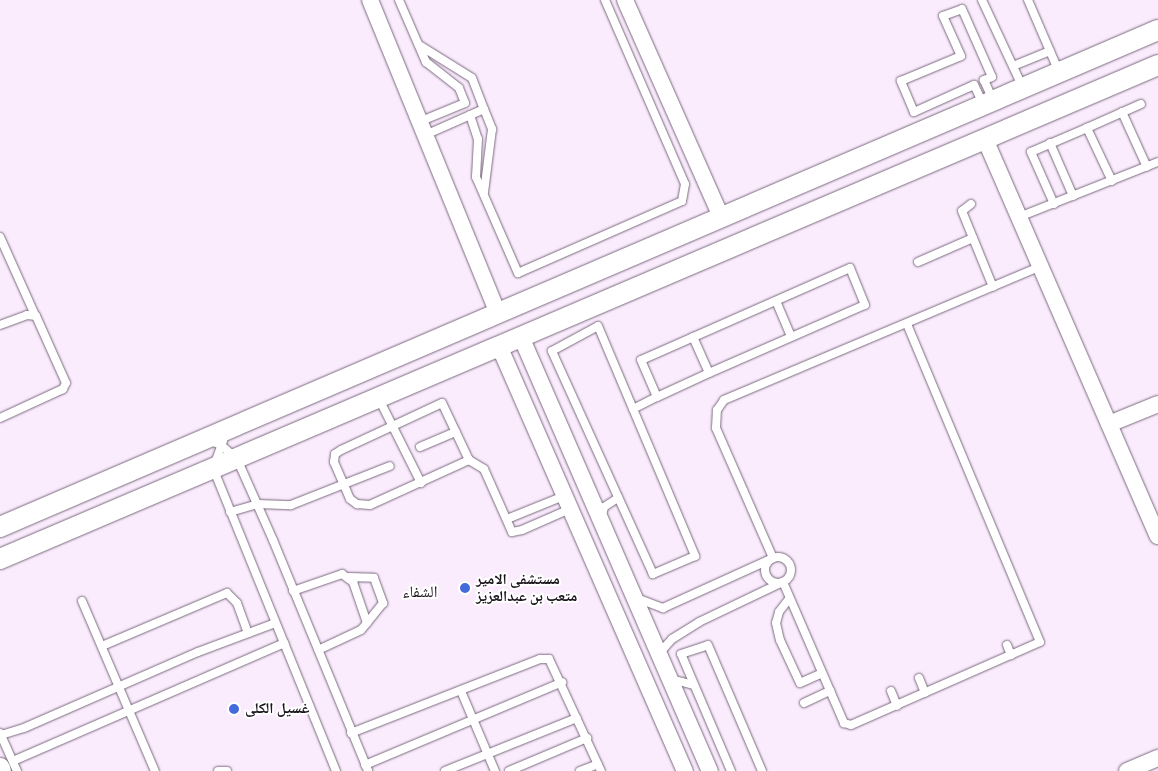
<!DOCTYPE html>
<meta charset="utf-8">
<style>
body{margin:0}
#map{position:relative;width:1158px;height:771px;overflow:hidden;background:#faebfd;font-family:"Fira Sans Condensed","Noto Naskh Arabic",sans-serif}
div>[style]{position:absolute}
[style*='--x']{left:calc(var(--x)*1px);top:calc(var(--y)*1px);width:calc(var(--w)*1px);rotate:calc(var(--a)*1deg)}
.roads{filter:drop-shadow(0 0 1px #7a697d) drop-shadow(0 0 1px #7a697d)}
.service>*{height:8px;margin:-4px;padding:0 4px;transform-origin:4px;border-radius:4px;background:#fff}
.service>.ring{margin:-4px;padding:0;box-sizing:content-box;background:none;border:8px solid #fff;border-radius:50%}
.minor>*{height:16px;margin:-8px;padding:0 8px;transform-origin:8px;border-radius:8px;background:#fff}
.tertiary>*{height:20px;margin:-10px;padding:0 10px;transform-origin:10px;border-radius:10px;background:#fff}
.dots>*{width:14px;height:14px;translate:-50% -50%;box-sizing:border-box;border:2px solid #fff;border-radius:50%}
span{translate:-50% -50%;white-space:nowrap;text-align:center;line-height:1.15;-webkit-text-stroke:4px #fff;paint-order:stroke}
.poi-label{font-size:15px;color:#1b151c;font-weight:700}
.left{translate:0 -50%;text-align:left}
.neighbourhood-label{font-size:16px;color:#1b151c}
</style>
<div id="map">
<div class="roads">
<div class="service">
<i style="--x:399;--y:0;--w:68;--a:66.5"></i>
<i style="--x:426;--y:62;--w:42;--a:38.2"></i>
<i style="--x:459;--y:88;--w:16;--a:68"></i>
<i style="--x:465;--y:103;--w:50;--a:157.6"></i>
<i style="--x:982;--y:0;--w:97;--a:65"></i>
<i style="--x:1028;--y:0;--w:78;--a:66.7"></i>
<i style="--x:419;--y:45;--w:62;--a:31.9"></i>
<i style="--x:472;--y:78;--w:33;--a:69"></i>
<i style="--x:484;--y:109;--w:64;--a:156.2"></i>
<i style="--x:1013;--y:66;--w:40;--a:-22"></i>
<i style="--x:983;--y:104;--w:21;--a:-115"></i>
<i style="--x:974;--y:85;--w:66;--a:155.8"></i>
<i style="--x:914;--y:112;--w:34;--a:-113"></i>
<i style="--x:901;--y:81;--w:65;--a:-22.6"></i>
<i style="--x:961;--y:56;--w:44;--a:-114.2"></i>
<i style="--x:943;--y:16;--w:20;--a:-20"></i>
<i style="--x:962;--y:9;--w:74;--a:66.2"></i>
<i style="--x:992;--y:77;--w:9;--a:159"></i>
<i style="--x:984;--y:80;--w:22;--a:66"></i>
<i style="--x:484;--y:109;--w:22;--a:68"></i>
<i style="--x:492;--y:129;--w:64;--a:97.2"></i>
<i style="--x:1122;--y:112;--w:60;--a:65.6"></i>
<i style="--x:470;--y:115;--w:25;--a:72"></i>
<i style="--x:478;--y:139;--w:38;--a:93"></i>
<i style="--x:476;--y:177;--w:105;--a:66.4"></i>
<i style="--x:518;--y:273;--w:179;--a:-23.7"></i>
<i style="--x:682;--y:201;--w:17;--a:-80"></i>
<i style="--x:685;--y:184;--w:201;--a:-113.5"></i>
<i style="--x:1050;--y:143;--w:58;--a:66.5"></i>
<i style="--x:1112;--y:181;--w:59;--a:-115.3"></i>
<i style="--x:1087;--y:128;--w:59;--a:-24"></i>
<i style="--x:971;--y:204;--w:11;--a:142"></i>
<i style="--x:962;--y:211;--w:82;--a:67.8"></i>
<i style="--x:1054;--y:204;--w:57;--a:-113.9"></i>
<i style="--x:1031;--y:152;--w:61;--a:-23.2"></i>
<i style="--x:1019;--y:217;--w:149;--a:-21.6"></i>
<i style="--x:0;--y:237;--w:85;--a:65.8"></i>
<i style="--x:918;--y:262;--w:60;--a:-23.6"></i>
<i style="--x:776;--y:301;--w:39;--a:67"></i>
<i style="--x:0;--y:325;--w:29;--a:-20"></i>
<i style="--x:27;--y:315;--w:9;--a:6"></i>
<i style="--x:36;--y:316;--w:73;--a:65.9"></i>
<i style="--x:66;--y:383;--w:7;--a:117"></i>
<i style="--x:63;--y:389;--w:69;--a:155.3"></i>
<i style="--x:598;--y:326;--w:250;--a:67.1"></i>
<i style="--x:695;--y:556;--w:46;--a:156.8"></i>
<i style="--x:653;--y:574;--w:245;--a:-114.4"></i>
<i style="--x:552;--y:351;--w:52;--a:-28.5"></i>
<i style="--x:693;--y:337;--w:39;--a:66"></i>
<i style="--x:379;--y:399;--w:94;--a:63.4"></i>
<i style="--x:633;--y:409;--w:27;--a:-27"></i>
<i style="--x:657;--y:397;--w:57;--a:-24.8"></i>
<i style="--x:709;--y:373;--w:170;--a:-23.6"></i>
<i style="--x:865;--y:305;--w:40;--a:-112"></i>
<i style="--x:850;--y:268;--w:228;--a:156.2"></i>
<i style="--x:641;--y:360;--w:40;--a:66.6"></i>
<i style="--x:209;--y:440;--w:13;--a:23"></i>
<i style="--x:221;--y:445;--w:21;--a:41"></i>
<i style="--x:237;--y:459;--w:89;--a:66"></i>
<i style="--x:273;--y:540;--w:250;--a:67.6"></i>
<i style="--x:223;--y:441;--w:29;--a:110"></i>
<i style="--x:213;--y:468;--w:327;--a:67.9"></i>
<i style="--x:420;--y:447;--w:39;--a:-23"></i>
<i style="--x:469;--y:460;--w:63;--a:-115.3"></i>
<i style="--x:442;--y:403;--w:111;--a:155"></i>
<i style="--x:341;--y:450;--w:7;--a:146"></i>
<i style="--x:335;--y:454;--w:8;--a:97"></i>
<i style="--x:334;--y:462;--w:40;--a:66.6"></i>
<i style="--x:350;--y:499;--w:9;--a:36"></i>
<i style="--x:357;--y:504;--w:13;--a:4"></i>
<i style="--x:370;--y:505;--w:109;--a:-24.4"></i>
<i style="--x:469;--y:460;--w:17;--a:31"></i>
<i style="--x:484;--y:469;--w:69;--a:66"></i>
<i style="--x:512;--y:532;--w:10;--a:-11"></i>
<i style="--x:522;--y:530;--w:52;--a:-23.6"></i>
<i style="--x:230;--y:512;--w:29;--a:-16"></i>
<i style="--x:258;--y:504;--w:33;--a:2"></i>
<i style="--x:291;--y:505;--w:106;--a:-21.5"></i>
<i style="--x:602;--y:515;--w:8;--a:-76"></i>
<i style="--x:604;--y:507;--w:17;--a:-33"></i>
<i style="--x:507;--y:519;--w:61;--a:-22"></i>
<i class="ring" style="left:765px;top:557px;width:18px;height:18px"></i>
<i style="--x:349;--y:577;--w:25;--a:2"></i>
<i style="--x:374;--y:578;--w:27;--a:70"></i>
<i style="--x:383;--y:603;--w:26;--a:129"></i>
<i style="--x:293;--y:591;--w:52;--a:-19.1"></i>
<i style="--x:342;--y:574;--w:14;--a:36"></i>
<i style="--x:353;--y:582;--w:43;--a:71.1"></i>
<i style="--x:367;--y:623;--w:9;--a:131"></i>
<i style="--x:361;--y:630;--w:47;--a:155.1"></i>
<i style="--x:639;--y:599;--w:26;--a:21"></i>
<i style="--x:663;--y:608;--w:121;--a:-24.4"></i>
<i style="--x:773;--y:558;--w:142;--a:-113.7"></i>
<i style="--x:716;--y:428;--w:18;--a:-87"></i>
<i style="--x:717;--y:410;--w:12;--a:-55"></i>
<i style="--x:724;--y:400;--w:344;--a:-22.9"></i>
<i style="--x:789;--y:599;--w:16;--a:128"></i>
<i style="--x:779;--y:612;--w:11;--a:105"></i>
<i style="--x:776;--y:623;--w:17;--a:77"></i>
<i style="--x:780;--y:640;--w:47;--a:65.1"></i>
<i style="--x:800;--y:683;--w:24;--a:-24"></i>
<i style="--x:82;--y:601;--w:185;--a:66.8"></i>
<i style="--x:1007;--y:645;--w:11;--a:68"></i>
<i style="--x:102;--y:646;--w:136;--a:-23"></i>
<i style="--x:227;--y:593;--w:14;--a:45"></i>
<i style="--x:237;--y:603;--w:32;--a:70"></i>
<i style="--x:660;--y:656;--w:8;--a:-67"></i>
<i style="--x:663;--y:649;--w:13;--a:-48"></i>
<i style="--x:672;--y:639;--w:32;--a:-32"></i>
<i style="--x:699;--y:622;--w:93;--a:-25.5"></i>
<i style="--x:783;--y:582;--w:154;--a:66.6"></i>
<i style="--x:844;--y:723;--w:7;--a:16"></i>
<i style="--x:851;--y:725;--w:206;--a:-23.7"></i>
<i style="--x:1040;--y:642;--w:345;--a:-112.7"></i>
<i style="--x:919;--y:678;--w:16;--a:68"></i>
<i style="--x:671;--y:679;--w:23;--a:15"></i>
<i style="--x:461;--y:691;--w:87;--a:67"></i>
<i style="--x:891;--y:691;--w:16;--a:68"></i>
<i style="--x:804;--y:703;--w:29;--a:-25"></i>
<i style="--x:0;--y:733;--w:42;--a:65.9"></i>
<i style="--x:351;--y:733;--w:203;--a:-21.4"></i>
<i style="--x:540;--y:659;--w:9;--a:0"></i>
<i style="--x:549;--y:659;--w:123;--a:65.1"></i>
<i style="--x:1;--y:735;--w:24;--a:-17"></i>
<i style="--x:24;--y:728;--w:190;--a:-23.6"></i>
<i style="--x:198;--y:652;--w:82;--a:-20.6"></i>
<i style="--x:13;--y:761;--w:296;--a:-23.5"></i>
<i style="--x:365;--y:765;--w:214;--a:-22.8"></i>
<i style="--x:218;--y:771;--w:9;--a:0"></i>
<i style="--x:445;--y:771;--w:142;--a:-21.9"></i>
<i style="--x:509;--y:771;--w:85;--a:-22.9"></i>
<i style="--x:580;--y:771;--w:19;--a:-21"></i>
<i style="--x:731;--y:771;--w:127;--a:-113.1"></i>
<i style="--x:681;--y:654;--w:28;--a:-18"></i>
<i style="--x:708;--y:645;--w:137;--a:66.8"></i>
</div>
<div class="minor">
<i style="--x:370;--y:0;--w:338;--a:67.8"></i>
<i style="--x:625;--y:0;--w:237;--a:66.1"></i>
<i style="--x:985;--y:139;--w:433;--a:66.5"></i>
<i style="--x:522;--y:339;--w:471;--a:66.5"></i>
<i style="--x:500;--y:348;--w:462;--a:66.4"></i>
<i style="--x:1109;--y:424;--w:53;--a:-22.2"></i>
<i style="--x:1127;--y:771;--w:34;--a:-23"></i>
</div>
<div class="tertiary">
<i style="--x:0;--y:527;--w:1260;--a:-23.23"></i>
<i style="--x:0;--y:559;--w:1259;--a:-23.1"></i>
<i style="--x:0;--y:768;--w:3;--a:72"></i>
</div>
</div>
<div class="dots">
<i style="left:465px;top:588px;background:#436bdd"></i>
<i style="left:234px;top:709px;background:#436bdd"></i>
</div>
<div class="poi-label">
<span class="left" style="left:476px;top:588px">مستشفى الامير<br>متعب بن عبدالعزيز</span>
<span class="left" style="left:245px;top:709px">غسيل الكلى</span>
</div>
<div class="neighbourhood-label">
<span style="left:420px;top:592px">الشفاء</span>
</div>
</div>
